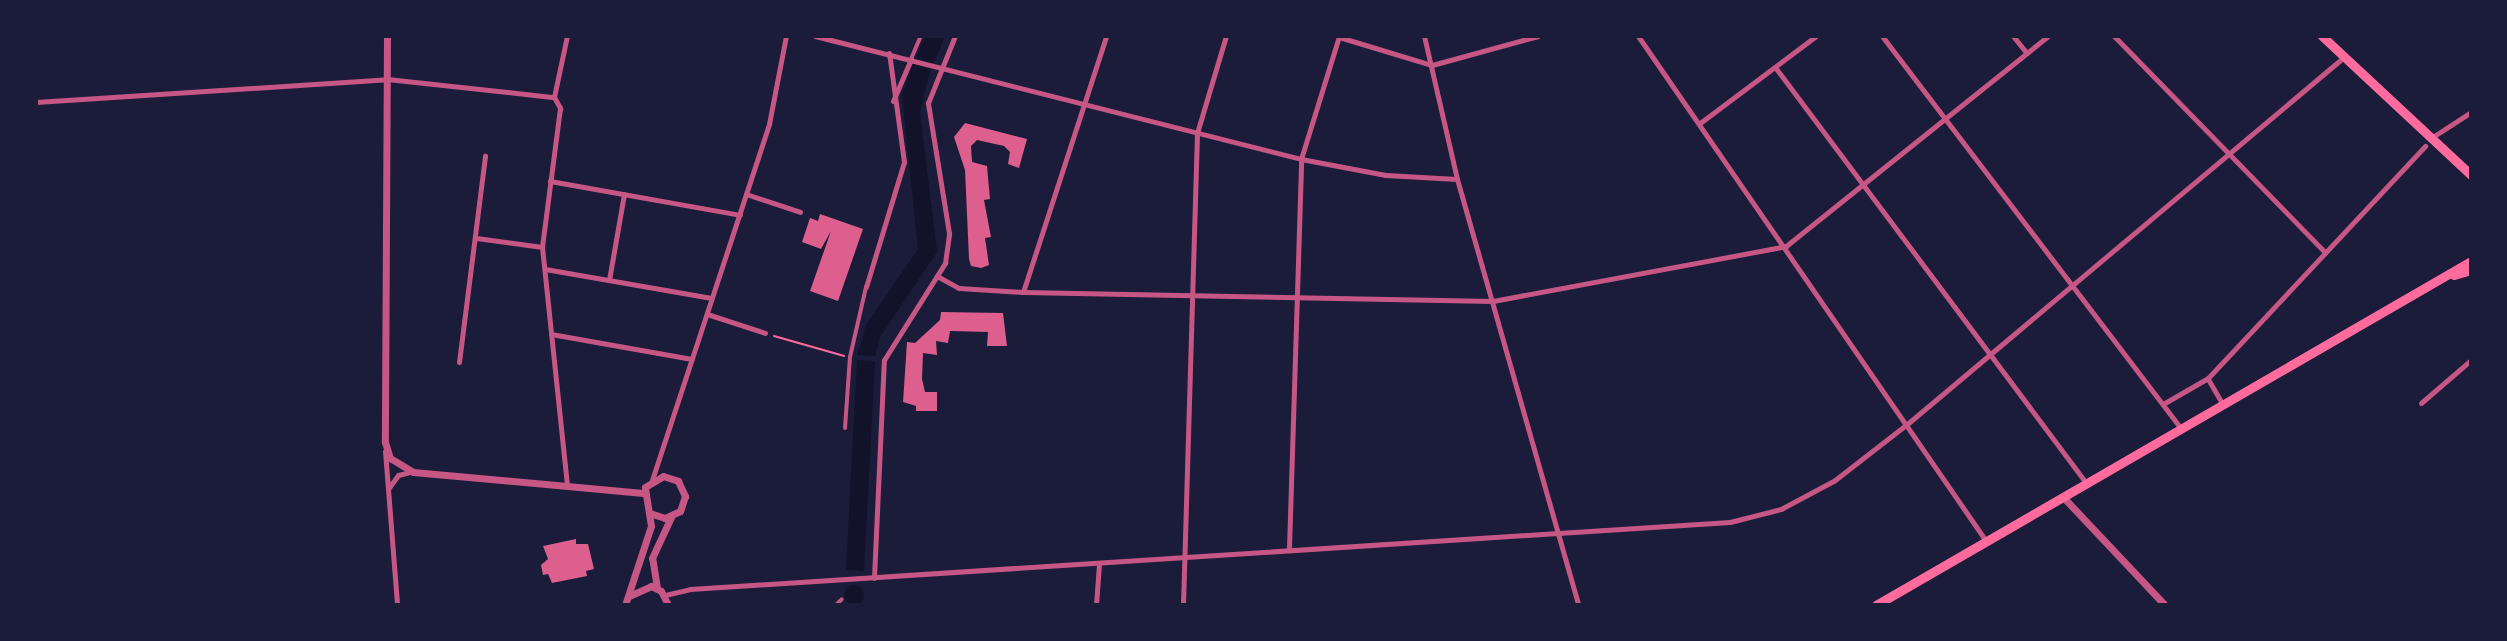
<!DOCTYPE html>
<style>
body{margin:0}
#map{position:relative;width:2507px;height:641px;overflow:hidden;background:#1b1b3a;font-family:Signika,sans-serif}
div>[style]{position:absolute}
[style*='--x']{left:calc(var(--x)*1px);top:calc(var(--y)*1px);width:calc(var(--w)*1px);rotate:calc(var(--a)*1deg)}
.water>*{inset:0;background:#12122b;transform-origin:0 0}
.round{border-radius:50%}
.river>*{height:18px;margin:-9px;padding:0 9px;transform-origin:9px;border-radius:9px;background:#12122b}
.building>*{inset:0;background:#dd5f8e}
.path>*{height:2px;margin:-1px;padding:0 1px;transform-origin:1px;border-radius:1px;background:#ff6b9d}
.pedestrian>*{height:4px;margin:-2px;padding:0 2px;transform-origin:2px;border-radius:2px;background:#c65784}
.minor>*{height:5px;margin:-2.5px;padding:0 2.5px;transform-origin:2.5px;border-radius:2.5px;background:#c65784}
.tertiary>*{height:7px;margin:-3.5px;padding:0 3.5px;transform-origin:3.5px;border-radius:3.5px;background:#c65784}
.primary>*{height:9px;margin:-4.5px;padding:0 4.5px;transform-origin:4.5px;border-radius:4.5px;background:#ff6b9d}
span{translate:-50% -50%;white-space:nowrap;text-align:center;line-height:1.15;-webkit-text-stroke:8px #1b1b3a;paint-order:stroke}
.frame{position:absolute;inset:0;border:38px solid #1b1b3a;pointer-events:none}
</style>
<div id="map">
<div class="water">
<i style="clip-path:polygon(925px 36px,945px 36px,937px 55px,919px 51px)"></i>
<i style="clip-path:polygon(912px 66px,930px 71px,920px 112px,937px 252px,880px 337px,875px 356px,857px 355px,866px 325px,918px 249px,902px 95px)"></i>
<i style="left:857px;top:360px;width:18px;height:210px;rotate:3deg"></i>
<i class="round" style="left:844px;top:585px;width:20px;height:20px"></i>
</div>
<div class="river">
<i style="--x:916;--y:81;--w:49;--a:-67.1"></i>
</div>
<div class="building">
<i style="clip-path:polygon(965px 123px,1027px 139px,1019px 168px,1008px 164px,1010px 152px,1004px 146px,977px 140px,971px 146px,972px 162px,987px 166px,990px 199px,984px 200px,991px 237px,985px 238px,989px 265px,981px 268px,971px 266px,969px 259px,965px 170px,954px 137px)"></i>
<i style="clip-path:polygon(820px 214px,863px 229px,838px 301px,810px 291px,831px 231px,821px 249px,802px 242px,810px 218px,818px 221px)"></i>
<i style="clip-path:polygon(941px 312px,1003px 313px,1007px 346px,987px 346px,988px 332px,950px 331px,948px 343px,936px 341px,937px 355px,923px 353px,922px 379px,925px 392px,937px 392px,937px 411px,916px 411px,916px 406px,903px 402px,907px 342px,915px 343px,940px 320px)"></i>
<i style="clip-path:polygon(576px 539px,576px 544px,588px 544px,594px 569px,586px 571px,587px 576px,552px 583px,548px 574px,543px 575px,541px 565px,548px 559px,543px 546px)"></i>
</div>
<div class="path">
<i style="--x:774;--y:336;--w:73;--a:15.9"></i>
</div>
<div class="pedestrian">
<i style="--x:911;--y:59;--w:25;--a:-67"></i>
<i style="--x:845;--y:428;--w:71;--a:-86"></i>
<i style="--x:850;--y:357;--w:72;--a:-77.1"></i>
<i style="--x:836;--y:605;--w:8;--a:-45"></i>
</div>
<div class="minor">
<i style="--x:815;--y:36;--w:501;--a:14.2"></i>
<i style="--x:1301;--y:159;--w:86;--a:10.7"></i>
<i style="--x:1386;--y:175;--w:71;--a:3.2"></i>
<i style="--x:1424;--y:36;--w:147;--a:77"></i>
<i style="--x:1457;--y:179;--w:443;--a:74.1"></i>
<i style="--x:1638;--y:36;--w:613;--a:55.43"></i>
<i style="--x:1882;--y:36;--w:495;--a:52.7"></i>
<i style="--x:2013;--y:36;--w:22;--a:51"></i>
<i style="--x:2114;--y:36;--w:302;--a:45.7"></i>
<i style="--x:1339;--y:37;--w:97;--a:16.8"></i>
<i style="--x:1432;--y:65;--w:110;--a:-15.3"></i>
<i style="--x:1775;--y:67;--w:521;--a:53.2"></i>
<i style="--x:554;--y:97;--w:13;--a:61"></i>
<i style="--x:560;--y:108;--w:140;--a:97.4"></i>
<i style="--x:542;--y:247;--w:237;--a:84"></i>
<i style="--x:554;--y:97;--w:62;--a:-78"></i>
<i style="--x:893;--y:101;--w:46;--a:-66.8"></i>
<i style="--x:36;--y:102;--w:352;--a:-3.7"></i>
<i style="--x:387;--y:79;--w:168;--a:6.2"></i>
<i style="--x:1700;--y:123;--w:145;--a:-36.9"></i>
<i style="--x:2431;--y:138;--w:48;--a:-33"></i>
<i style="--x:550;--y:181;--w:193;--a:10.1"></i>
<i style="--x:746;--y:194;--w:57;--a:18.4"></i>
<i style="--x:476;--y:238;--w:67;--a:7.8"></i>
<i style="--x:545;--y:269;--w:169;--a:9.9"></i>
<i style="--x:937;--y:276;--w:25;--a:29"></i>
<i style="--x:959;--y:288;--w:64;--a:3.6"></i>
<i style="--x:1023;--y:292;--w:470;--a:1.1"></i>
<i style="--x:1493;--y:301;--w:298;--a:-10.6"></i>
<i style="--x:1786;--y:246;--w:336;--a:-38.7"></i>
<i style="--x:609;--y:280;--w:87;--a:-80.1"></i>
<i style="--x:866;--y:287;--w:131;--a:-73.1"></i>
<i style="--x:904;--y:162;--w:110;--a:-97.8"></i>
<i style="--x:1023;--y:292;--w:269;--a:-72"></i>
<i style="--x:707;--y:314;--w:61;--a:18.1"></i>
<i style="--x:551;--y:334;--w:143;--a:10.1"></i>
<i style="--x:459;--y:362;--w:208;--a:-82.8"></i>
<i style="--x:2208;--y:379;--w:30;--a:60"></i>
<i style="--x:2421;--y:403;--w:66;--a:-40.7"></i>
<i style="--x:2163;--y:404;--w:52;--a:-30"></i>
<i style="--x:2208;--y:378;--w:318;--a:-46.9"></i>
<i style="--x:385;--y:451;--w:154;--a:85.5"></i>
<i style="--x:652;--y:480;--w:375;--a:-71.8"></i>
<i style="--x:769;--y:124;--w:90;--a:-79.1"></i>
<i style="--x:388;--y:489;--w:17;--a:-54"></i>
<i style="--x:398;--y:475;--w:12;--a:-14"></i>
<i style="--x:1289;--y:548;--w:389;--a:-88.2"></i>
<i style="--x:1301;--y:159;--w:129;--a:-72.8"></i>
<i style="--x:874;--y:578;--w:218;--a:-87.4"></i>
<i style="--x:884;--y:360;--w:115;--a:-57.8"></i>
<i style="--x:945;--y:263;--w:30;--a:-82"></i>
<i style="--x:949;--y:233;--w:132;--a:-99.2"></i>
<i style="--x:928;--y:103;--w:72;--a:-68.1"></i>
<i style="--x:665;--y:595;--w:26;--a:-13"></i>
<i style="--x:690;--y:589;--w:1042;--a:-3.69"></i>
<i style="--x:1730;--y:522;--w:53;--a:-14.3"></i>
<i style="--x:1781;--y:509;--w:61;--a:-28.2"></i>
<i style="--x:1835;--y:480;--w:90;--a:-37.8"></i>
<i style="--x:1906;--y:425;--w:572;--a:-40.04"></i>
<i style="--x:1096;--y:605;--w:41;--a:-85.8"></i>
<i style="--x:1183;--y:605;--w:472;--a:-88.3"></i>
<i style="--x:1197;--y:133;--w:101;--a:-73.4"></i>
</div>
<div class="tertiary">
<i style="--x:387;--y:36;--w:406;--a:90.3"></i>
<i style="--x:385;--y:442;--w:17;--a:73"></i>
<i style="--x:390;--y:458;--w:27;--a:31"></i>
<i style="--x:413;--y:472;--w:231;--a:5.2"></i>
<i style="--x:2064;--y:498;--w:147;--a:46.7"></i>
<i style="--x:657;--y:588;--w:30;--a:-99"></i>
<i style="--x:652;--y:558;--w:45;--a:-65.1"></i>
<i style="--x:629;--y:596;--w:24;--a:-24"></i>
<i style="--x:651;--y:586;--w:11;--a:27"></i>
<i style="--x:661;--y:591;--w:16;--a:63"></i>
<i style="--x:625;--y:605;--w:83;--a:-71.8"></i>
<i style="--x:651;--y:526;--w:39;--a:-99"></i>
<i style="--x:645;--y:487;--w:21;--a:-31"></i>
<i style="--x:663;--y:476;--w:16;--a:18"></i>
<i style="--x:678;--y:481;--w:17;--a:65"></i>
<i style="--x:685;--y:496;--w:16;--a:108"></i>
<i style="--x:680;--y:511;--w:17;--a:155"></i>
<i style="--x:665;--y:518;--w:16;--a:-162"></i>
</div>
<div class="primary">
<i style="--x:2322;--y:36;--w:204;--a:43"></i>
<i style="--x:2454;--y:275;--w:18;--a:-16"></i>
<i style="--x:1876;--y:605;--w:687;--a:-30.03"></i>
</div>
<div class="frame"></div>
</div>
